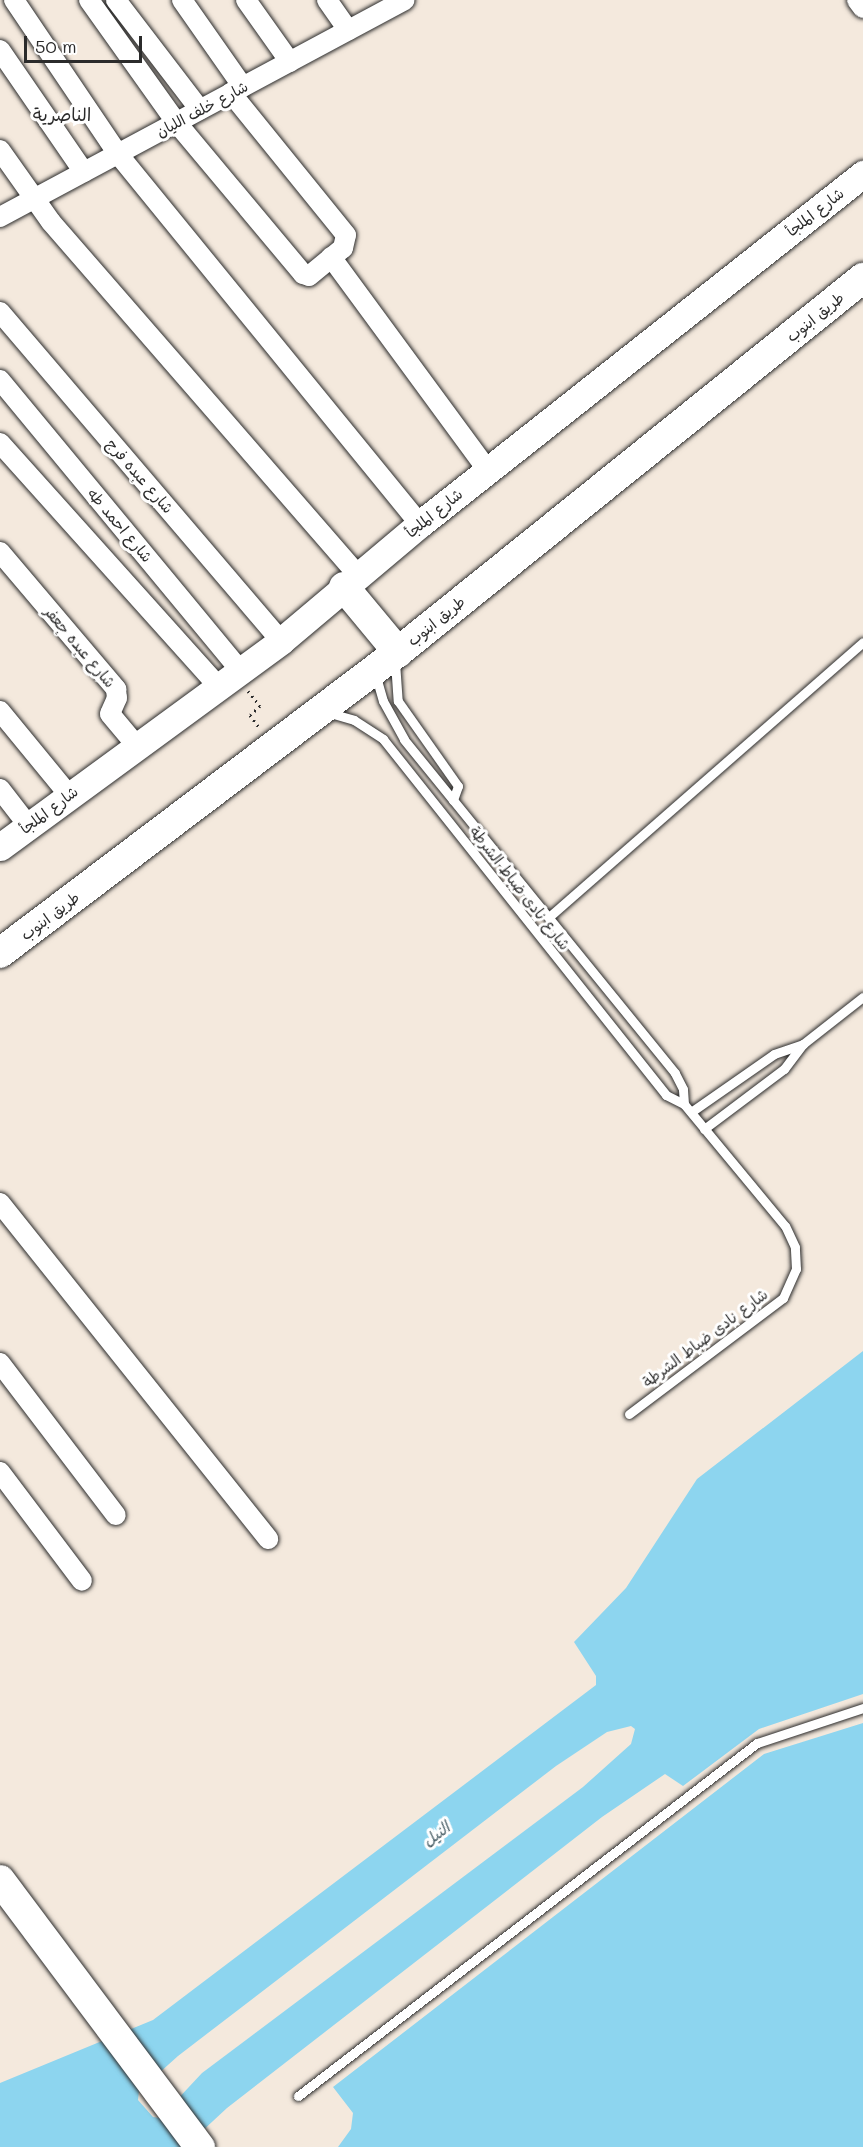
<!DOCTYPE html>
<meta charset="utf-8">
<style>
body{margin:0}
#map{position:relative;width:863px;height:2147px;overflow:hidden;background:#f4e9dd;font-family:Mali,"Playpen Sans Arabic",sans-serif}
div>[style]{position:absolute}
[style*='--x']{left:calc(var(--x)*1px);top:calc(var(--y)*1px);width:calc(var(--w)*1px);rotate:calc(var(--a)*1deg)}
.water>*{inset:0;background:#8dd5ef}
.path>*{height:3px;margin-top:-1.5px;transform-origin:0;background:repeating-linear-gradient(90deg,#2b2b2b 0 1.5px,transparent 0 6px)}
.roads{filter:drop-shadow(0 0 2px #2b2b2b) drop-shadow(0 0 2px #2b2b2b)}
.lane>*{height:9px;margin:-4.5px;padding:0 4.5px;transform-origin:4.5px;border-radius:4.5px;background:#fff}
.street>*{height:20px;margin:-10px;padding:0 10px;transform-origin:10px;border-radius:10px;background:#fff}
.secondary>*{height:27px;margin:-13.5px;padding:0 13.5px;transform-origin:13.5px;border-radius:13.5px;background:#fff}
.primary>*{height:30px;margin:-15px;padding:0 15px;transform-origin:15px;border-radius:15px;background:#fff}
span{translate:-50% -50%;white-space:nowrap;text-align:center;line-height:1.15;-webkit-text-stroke:6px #fff;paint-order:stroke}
.street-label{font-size:15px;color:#2b2b2b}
.water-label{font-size:16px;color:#485e66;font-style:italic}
.quarter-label{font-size:18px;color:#2b2b2b}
.scale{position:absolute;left:24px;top:36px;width:118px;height:27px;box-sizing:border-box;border:3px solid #2b2b2b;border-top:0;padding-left:8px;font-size:18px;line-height:21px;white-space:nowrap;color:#2b2b2b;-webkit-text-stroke:4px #fff;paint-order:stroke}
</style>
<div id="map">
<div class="water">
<i style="clip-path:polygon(evenodd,863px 1351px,863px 1694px,759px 1729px,683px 1786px,665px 1774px,602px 1817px,227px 2108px,185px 2147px,0 2147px,0 2083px,153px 2020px,596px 1685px,596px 1676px,574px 1642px,626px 1588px,697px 1479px,863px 1351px,631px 1726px,635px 1729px,631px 1744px,583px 1787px,202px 2073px,160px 2118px,153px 2117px,138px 2100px,139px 2091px,178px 2056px,556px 1766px,607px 1732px,631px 1726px)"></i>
<i style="clip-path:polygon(863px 1723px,863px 2147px,338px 2147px,351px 2129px,353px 2113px,333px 2087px,764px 1754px)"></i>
</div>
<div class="path">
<i style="--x:248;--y:691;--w:19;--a:51"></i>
<i style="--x:260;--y:706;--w:13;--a:138"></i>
<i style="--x:250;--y:715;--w:17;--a:54"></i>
</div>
<div class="roads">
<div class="lane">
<i style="--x:395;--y:662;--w:39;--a:86"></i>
<i style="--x:398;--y:701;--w:104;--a:54.8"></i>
<i style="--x:458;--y:786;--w:15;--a:110"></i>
<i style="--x:330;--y:713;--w:25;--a:16"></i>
<i style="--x:354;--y:720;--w:35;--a:33"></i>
<i style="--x:383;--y:739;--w:455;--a:51.5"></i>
<i style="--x:666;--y:1095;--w:20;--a:27"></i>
<i style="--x:684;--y:1104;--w:15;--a:-94"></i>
<i style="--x:683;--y:1089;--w:18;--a:-117"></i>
<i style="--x:675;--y:1073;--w:430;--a:-129.1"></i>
<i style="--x:404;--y:739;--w:43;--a:-118.9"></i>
<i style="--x:383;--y:701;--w:26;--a:-106"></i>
<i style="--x:549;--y:917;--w:417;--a:-41.2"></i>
<i style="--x:691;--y:1112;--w:101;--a:-34.9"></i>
<i style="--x:774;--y:1054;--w:31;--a:-19"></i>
<i style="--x:704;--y:1129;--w:100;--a:-36.9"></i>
<i style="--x:784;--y:1069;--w:31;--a:-53"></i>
<i style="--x:803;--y:1044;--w:76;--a:-38.1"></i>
<i style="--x:629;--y:1414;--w:193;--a:-37"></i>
<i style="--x:783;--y:1298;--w:32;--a:-66"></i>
<i style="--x:796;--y:1269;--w:22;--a:-93"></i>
<i style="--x:795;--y:1247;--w:23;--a:-115"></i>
<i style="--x:785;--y:1226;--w:158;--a:-129.6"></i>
<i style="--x:298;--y:2096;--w:579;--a:-37.56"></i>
<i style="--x:757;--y:1743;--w:112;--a:-18.3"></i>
</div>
<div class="street">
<i style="--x:14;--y:0;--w:186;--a:56"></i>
<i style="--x:118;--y:154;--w:478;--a:50.8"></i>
<i style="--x:89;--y:0;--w:150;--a:54.5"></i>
<i style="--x:176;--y:122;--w:198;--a:50.1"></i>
<i style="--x:303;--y:274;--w:6;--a:18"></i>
<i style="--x:309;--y:276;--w:44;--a:-39.5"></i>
<i style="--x:343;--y:248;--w:13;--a:-77"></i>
<i style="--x:346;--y:235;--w:183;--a:-129"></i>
<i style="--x:116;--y:0;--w:138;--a:52.6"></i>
<i style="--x:182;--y:0;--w:106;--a:55"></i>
<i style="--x:246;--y:0;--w:76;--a:54.6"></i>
<i style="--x:327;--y:0;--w:37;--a:55"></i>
<i style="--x:857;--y:0;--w:10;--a:53"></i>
<i style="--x:0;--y:50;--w:148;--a:55.5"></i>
<i style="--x:0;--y:150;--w:88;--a:54.7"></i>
<i style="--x:51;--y:222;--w:468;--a:49"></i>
<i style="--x:0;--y:217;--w:459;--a:-28.2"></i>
<i style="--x:331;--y:257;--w:265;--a:53.7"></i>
<i style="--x:0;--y:312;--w:433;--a:49.5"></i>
<i style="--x:0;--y:380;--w:375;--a:50.4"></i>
<i style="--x:0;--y:443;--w:325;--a:48.1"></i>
<i style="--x:0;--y:552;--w:180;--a:49.7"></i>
<i style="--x:116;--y:689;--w:9;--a:84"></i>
<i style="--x:117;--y:698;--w:17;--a:114"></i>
<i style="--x:110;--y:714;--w:40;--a:50"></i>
<i style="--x:0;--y:711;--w:109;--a:50.6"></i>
<i style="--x:0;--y:789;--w:46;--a:52.1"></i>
<i style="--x:0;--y:1203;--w:430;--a:51.4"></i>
<i style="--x:0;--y:1363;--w:191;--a:52.7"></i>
<i style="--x:0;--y:1472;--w:136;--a:53"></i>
</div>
<div class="secondary">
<i style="--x:0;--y:847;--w:348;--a:-36.2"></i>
<i style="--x:281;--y:641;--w:182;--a:-40.1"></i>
<i style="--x:420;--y:524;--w:565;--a:-38.31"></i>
</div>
<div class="primary">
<i style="--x:344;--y:587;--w:85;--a:50.3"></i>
<i style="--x:0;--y:953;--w:499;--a:-37.1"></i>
<i style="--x:398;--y:652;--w:597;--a:-38.81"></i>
<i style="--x:0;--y:1880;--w:334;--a:53.2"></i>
</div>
</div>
<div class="street-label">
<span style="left:202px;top:109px;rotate:-28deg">شارع خلف الليان</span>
<span style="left:815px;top:212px;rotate:-38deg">شارع الملجأ</span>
<span style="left:815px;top:317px;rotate:-39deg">طريق ابنوب</span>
<span style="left:140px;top:476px;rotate:49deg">شارع عبده فرج</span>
<span style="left:434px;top:513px;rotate:-39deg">شارع الملجأ</span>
<span style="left:120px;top:525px;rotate:50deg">شارع احمد طه</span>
<span style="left:436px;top:621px;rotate:-39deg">طريق ابنوب</span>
<span style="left:80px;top:647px;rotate:50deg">شارع عبده جعفر</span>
<span style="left:49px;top:810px;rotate:-37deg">شارع الملجأ</span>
<span style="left:520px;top:888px;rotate:52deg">شارع نادى ضباط الشرطة</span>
<span style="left:50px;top:916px;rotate:-37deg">طريق ابنوب</span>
<span style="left:705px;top:1338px;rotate:-37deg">شارع نادى ضباط الشرطة</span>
</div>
<div class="water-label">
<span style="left:436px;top:1834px;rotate:-37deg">النيل</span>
</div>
<div class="quarter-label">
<span style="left:62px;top:114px">الناصرية</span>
</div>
<div class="scale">50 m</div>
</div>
